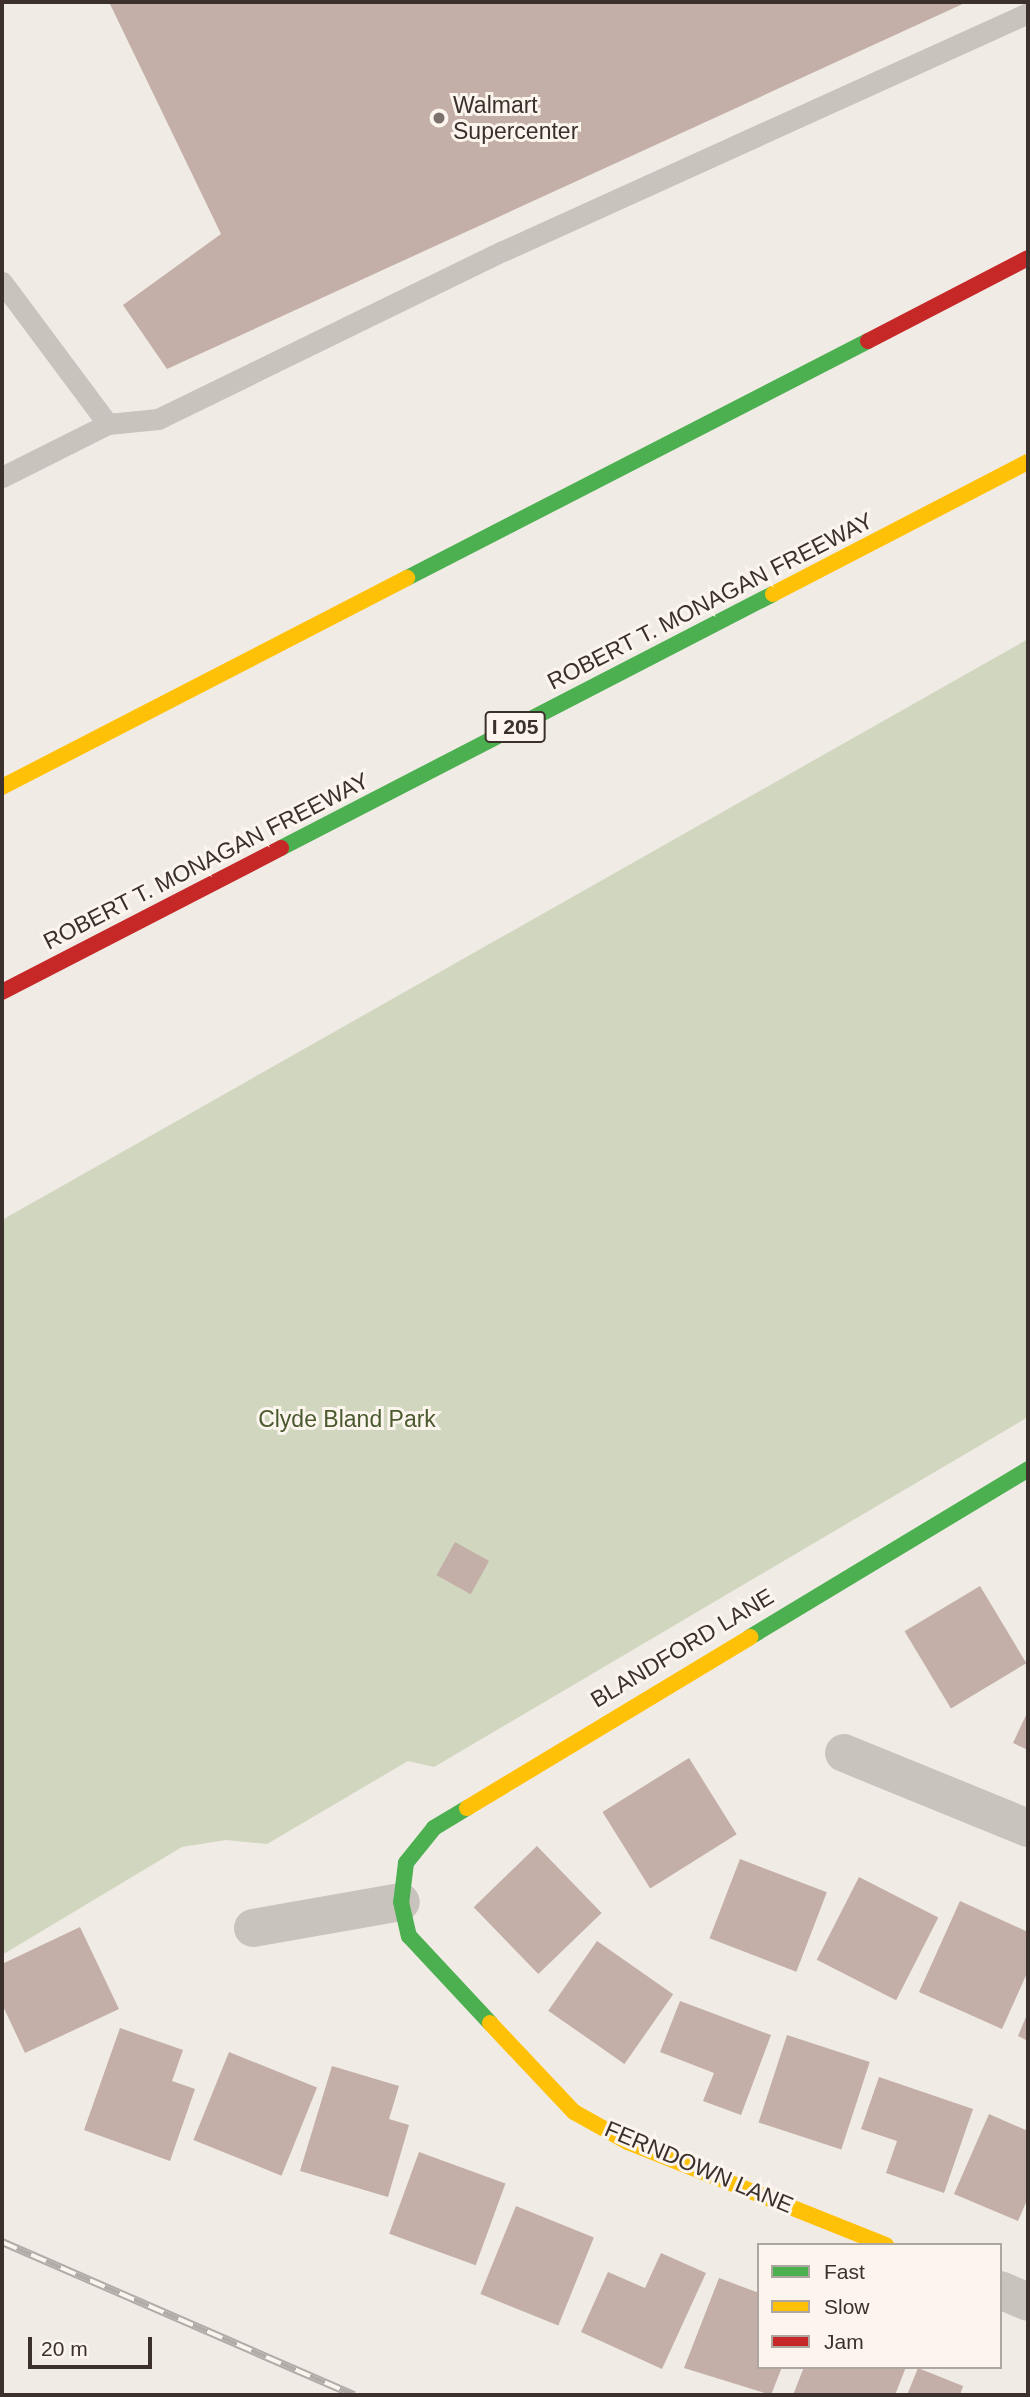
<!DOCTYPE html>
<style>
body{margin:0}
#map{position:relative;width:1030px;height:2397px;overflow:hidden;background:#f0ebe5;font-family:Arial,sans-serif}
div>[style]{position:absolute}
[style*='--x']{left:calc(var(--x)*1px);top:calc(var(--y)*1px);width:calc(var(--w)*1px);rotate:calc(var(--a)*1deg)}
.green>*{inset:0;background:#d1d6bf}
.building>*{inset:0;background:#c3afa7;transform-origin:0 0}
.lane>*{height:21px;margin:-10.5px;padding:0 10.5px;transform-origin:10.5px;border-radius:10.5px;background:#c9c3be}
.street>*{height:38px;margin:-19px;padding:0 19px;transform-origin:19px;border-radius:19px;background:#c9c3be}
.fast>*{height:16px;margin:-8px;padding:0 8px;transform-origin:8px;border-radius:8px;background:#4caf50}
.slow>*{height:16px;margin:-8px;padding:0 8px;transform-origin:8px;border-radius:8px;background:#ffc107}
.jam>*{height:16px;margin:-8px;padding:0 8px;transform-origin:8px;border-radius:8px;background:#c62828}
.rail>*{height:8px;margin-top:-4px;transform-origin:0;background:repeating-linear-gradient(90deg,#fbf5ee 0 16px,#b1aca8 0 32px);box-sizing:border-box;border-block:2px solid #b1aca8}
.dots>*{width:19px;height:19px;translate:-50% -50%;box-sizing:border-box;border:4px solid #fbf5ee;border-radius:50%}
span{translate:-50% -50%;white-space:nowrap;text-align:center;line-height:1.15;-webkit-text-stroke:6px #fbf5ee;paint-order:stroke}
.shield-label span{padding:2px 5px;background:#fbf5ee;border:2px solid;border-radius:5px;-webkit-text-stroke-width:0}
.shield-label{font-size:21px;color:#3b302b;font-weight:700}
.poi-label{font-size:23px;color:#3b302b}
.left{translate:0 -50%;text-align:left}
.street-label{font-size:23px;color:#3b302b}
.park-label{font-size:23px;color:#4a5a2e}
.frame{position:absolute;inset:0;border:4px solid #3b302b;pointer-events:none}
.legend{position:absolute;left:757px;top:2243px;width:245px;height:126px;box-sizing:border-box;background:#fbf5ee;border:2px solid #aea6a0;margin:0;padding:9px 12px;list-style:none;font-size:21px;color:#3b302b}
.legend li{display:flex;align-items:center;gap:14px;height:35px}
.legend b{width:35px;border:2px solid #aea6a0}
.scale{position:absolute;left:28px;top:2337px;width:124px;height:32px;box-sizing:border-box;border:4px solid #3b302b;border-top:0;padding-left:9px;font-size:21px;line-height:24px;white-space:nowrap;color:#3b302b;-webkit-text-stroke:5px #fbf5ee;paint-order:stroke}
</style>
<div id="map">
<div class="green">
<i style="clip-path:polygon(1028px 639px,1028px 1417px,434px 1767px,408px 1761px,267px 1844px,226px 1840px,182px 1847px,2px 1955px,2px 1220px)"></i>
</div>
<div class="building">
<i style="clip-path:polygon(109px 2px,967px 2px,167px 369px,123px 305px,221px 234px)"></i>
<i style="left:455px;top:1542px;width:39px;height:38px;rotate:29deg"></i>
<i style="left:980px;top:1586px;width:90px;height:88px;rotate:59deg"></i>
<i style="clip-path:polygon(1028px 1711px,1028px 1750px,1013px 1743px)"></i>
<i style="left:689px;top:1758px;width:90px;height:102px;rotate:58deg"></i>
<i style="left:537px;top:1846px;width:93px;height:88px;rotate:46deg"></i>
<i style="left:740px;top:1859px;width:93px;height:85px;rotate:21deg"></i>
<i style="left:859px;top:1877px;width:89px;height:93px;rotate:27deg"></i>
<i style="clip-path:polygon(960px 1901px,1028px 1932px,1028px 1971px,1002px 2029px,919px 1992px)"></i>
<i style="clip-path:polygon(80px 1927px,119px 2009px,25px 2053px,2px 2004px,2px 1964px)"></i>
<i style="left:597px;top:1941px;width:93px;height:85px;rotate:35deg"></i>
<i style="clip-path:polygon(680px 2001px,771px 2035px,741px 2115px,703px 2101px,714px 2073px,660px 2052px)"></i>
<i style="clip-path:polygon(1028px 2012px,1028px 2041px,1018px 2036px)"></i>
<i style="clip-path:polygon(120px 2028px,183px 2050px,172px 2081px,195px 2089px,170px 2161px,84px 2130px)"></i>
<i style="left:787px;top:2035px;width:87px;height:92px;rotate:18deg"></i>
<i style="left:229px;top:2052px;width:95px;height:95px;rotate:22deg"></i>
<i style="clip-path:polygon(332px 2066px,399px 2086px,389px 2119px,409px 2125px,388px 2197px,300px 2171px)"></i>
<i style="clip-path:polygon(879px 2077px,973px 2109px,944px 2193px,886px 2173px,897px 2141px,861px 2129px)"></i>
<i style="clip-path:polygon(989px 2114px,1028px 2131px,1028px 2198px,1018px 2221px,954px 2194px)"></i>
<i style="left:419px;top:2152px;width:92px;height:87px;rotate:20deg"></i>
<i style="left:516px;top:2206px;width:84px;height:95px;rotate:22deg"></i>
<i style="clip-path:polygon(661px 2253px,706px 2273px,662px 2369px,581px 2332px,608px 2272px,645px 2288px)"></i>
<i style="clip-path:polygon(719px 2278px,759px 2293px,759px 2367px,782px 2367px,771px 2395px,684px 2368px)"></i>
<i style="clip-path:polygon(804px 2367px,906px 2367px,895px 2395px,793px 2395px)"></i>
<i style="clip-path:polygon(918px 2368px,963px 2386px,960px 2395px,907px 2395px)"></i>
</div>
<div class="lane">
<i style="--x:2;--y:282;--w:177;--a:53.3"></i>
<i style="--x:108;--y:424;--w:50;--a:-5.7"></i>
<i style="--x:158;--y:419;--w:384;--a:-26"></i>
<i style="--x:503;--y:251;--w:576;--a:-24.39"></i>
<i style="--x:2;--y:477;--w:119;--a:-26.6"></i>
</div>
<div class="street">
<i style="--x:844;--y:1753;--w:199;--a:22.2"></i>
<i style="--x:253;--y:1928;--w:150;--a:-10"></i>
<i style="--x:1000;--y:2290;--w:30;--a:23"></i>
</div>
<div class="fast">
<i style="--x:407;--y:578;--w:518;--a:-27.21"></i>
<i style="--x:281;--y:848;--w:554;--a:-27.31"></i>
<i style="--x:750;--y:1637;--w:325;--a:-31.1"></i>
<i style="--x:467;--y:1808;--w:39;--a:149"></i>
<i style="--x:434;--y:1828;--w:45;--a:128.7"></i>
<i style="--x:406;--y:1863;--w:39;--a:97"></i>
<i style="--x:401;--y:1902;--w:35;--a:77"></i>
<i style="--x:409;--y:1936;--w:119;--a:47"></i>
</div>
<div class="slow">
<i style="--x:773;--y:594;--w:287;--a:-27.4"></i>
<i style="--x:2;--y:787;--w:456;--a:-27.3"></i>
<i style="--x:467;--y:1808;--w:331;--a:-31.1"></i>
<i style="--x:490;--y:2023;--w:122;--a:46.7"></i>
<i style="--x:574;--y:2112;--w:62;--a:29.1"></i>
<i style="--x:628;--y:2142;--w:278;--a:21.8"></i>
</div>
<div class="jam">
<i style="--x:868;--y:341;--w:180;--a:-27.4"></i>
<i style="--x:2;--y:992;--w:314;--a:-27.3"></i>
</div>
<div class="rail">
<i style="--x:2;--y:2242;--w:384;--a:23.5"></i>
</div>
<div class="dots">
<i style="left:439px;top:118px;background:#7a716c"></i>
</div>
<div class="shield-label">
<span style="left:515px;top:727px">I 205</span>
</div>
<div class="poi-label">
<span class="left" style="left:453px;top:118px">Walmart<br>Supercenter</span>
</div>
<div class="street-label">
<span style="left:710px;top:601px;rotate:-27deg">ROBERT T. MONAGAN FREEWAY</span>
<span style="left:206px;top:861px;rotate:-27deg">ROBERT T. MONAGAN FREEWAY</span>
<span style="left:682px;top:1648px;rotate:-31deg">BLANDFORD LANE</span>
<span style="left:699px;top:2167px;rotate:23deg">FERNDOWN LANE</span>
</div>
<div class="park-label">
<span style="left:347px;top:1419px">Clyde Bland Park</span>
</div>
<div class="frame"></div>
<ul class="legend">
<li><b style="height:9px;background:#4caf50"></b>Fast</li>
<li><b style="height:9px;background:#ffc107"></b>Slow</li>
<li><b style="height:9px;background:#c62828"></b>Jam</li>
</ul>
<div class="scale">20 m</div>
</div>
